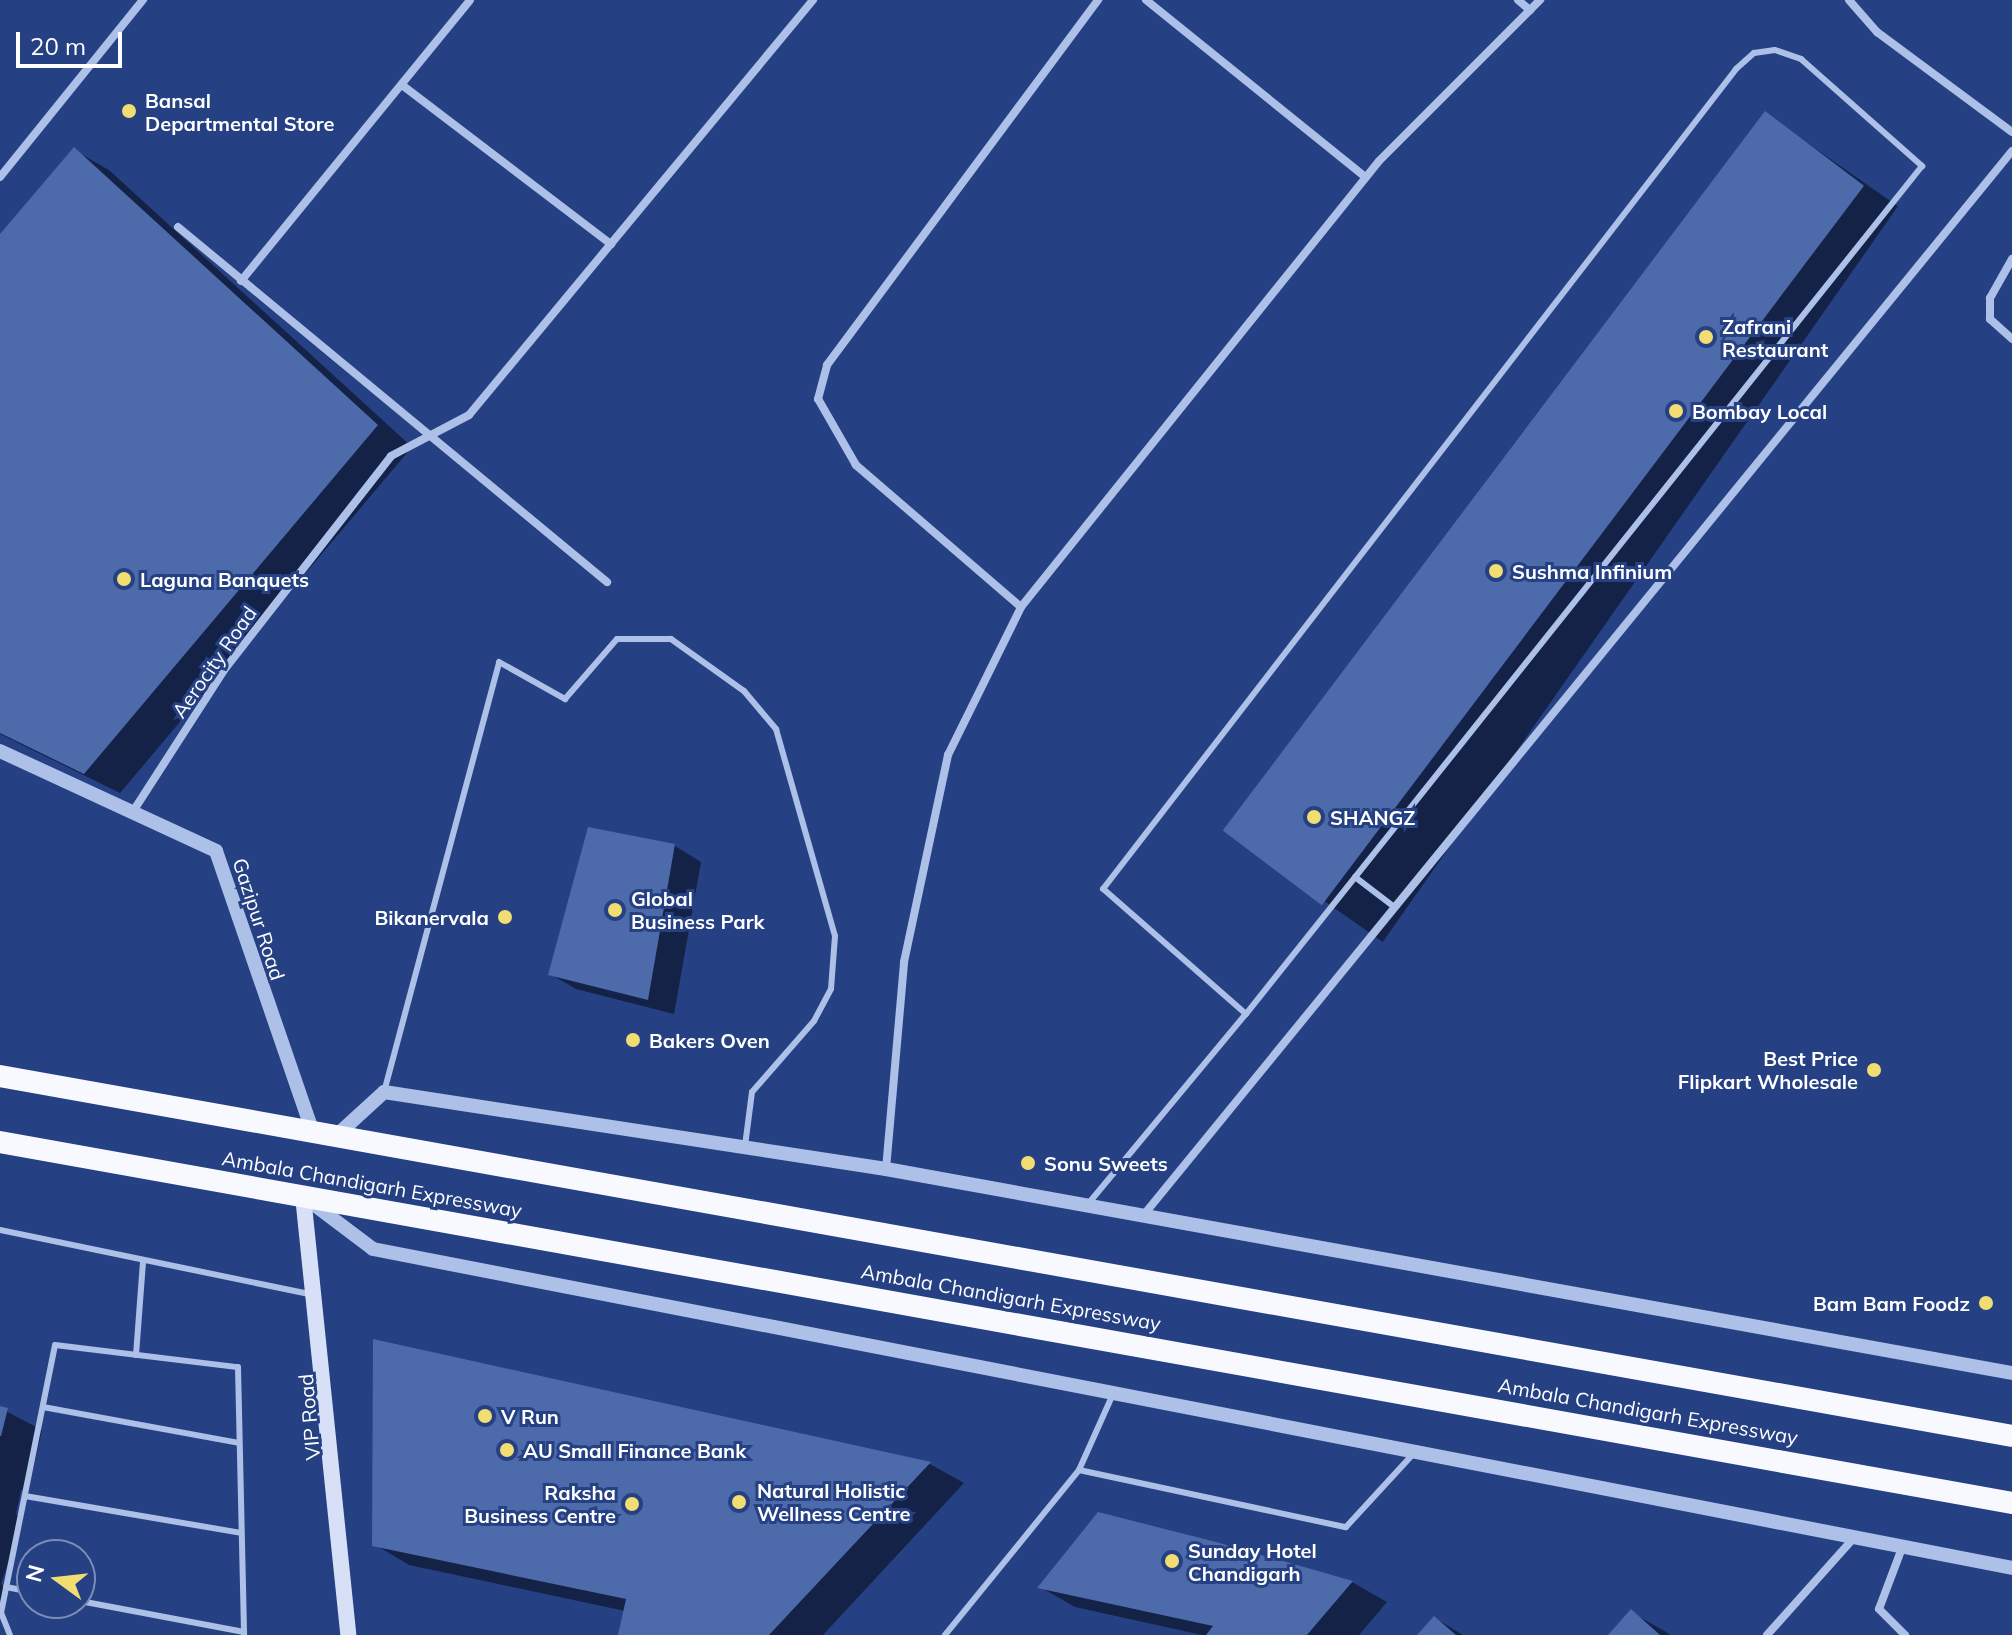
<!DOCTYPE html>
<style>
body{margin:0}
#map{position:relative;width:2012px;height:1635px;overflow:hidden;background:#254183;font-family:Mulish,sans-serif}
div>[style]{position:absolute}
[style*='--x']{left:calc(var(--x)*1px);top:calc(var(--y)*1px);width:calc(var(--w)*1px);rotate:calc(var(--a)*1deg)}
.shadow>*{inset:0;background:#0007;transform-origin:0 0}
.building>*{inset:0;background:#4d6aab;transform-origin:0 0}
.service>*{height:6px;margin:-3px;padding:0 3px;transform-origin:3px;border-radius:3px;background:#adc0e7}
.minor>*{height:8px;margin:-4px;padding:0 4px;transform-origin:4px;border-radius:4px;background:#adc0e7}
.tertiary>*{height:14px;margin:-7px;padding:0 7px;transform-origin:7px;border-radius:7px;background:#adc0e7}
.secondary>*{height:16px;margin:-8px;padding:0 8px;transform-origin:8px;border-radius:8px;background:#d7e0f6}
.trunk>*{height:22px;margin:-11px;padding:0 11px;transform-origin:11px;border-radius:11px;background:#f7f9fe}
.dots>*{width:22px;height:22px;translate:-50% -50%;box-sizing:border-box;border:4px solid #254183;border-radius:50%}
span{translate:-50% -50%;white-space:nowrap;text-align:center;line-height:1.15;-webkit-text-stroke:6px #254183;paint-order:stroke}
.poi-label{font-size:20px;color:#fff;font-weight:700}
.left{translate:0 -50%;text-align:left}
.right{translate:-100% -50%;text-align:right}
.street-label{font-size:20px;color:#fff}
.north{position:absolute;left:16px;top:1539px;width:80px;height:80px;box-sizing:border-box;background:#254183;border:2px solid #7c8db5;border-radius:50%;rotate:285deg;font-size:22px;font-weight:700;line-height:32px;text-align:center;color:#fff}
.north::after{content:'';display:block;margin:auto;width:28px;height:36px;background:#f1dd71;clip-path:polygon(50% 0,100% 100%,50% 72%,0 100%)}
.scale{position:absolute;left:16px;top:32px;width:106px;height:36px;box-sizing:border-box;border:4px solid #fff;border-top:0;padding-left:10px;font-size:24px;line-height:28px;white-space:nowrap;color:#fff;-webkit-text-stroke:6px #254183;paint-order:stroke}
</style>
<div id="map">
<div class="shadow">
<i style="left:1766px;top:114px;width:161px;height:898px;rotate:35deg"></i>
<i style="clip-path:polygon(74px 150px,109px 170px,412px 447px,120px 793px,0 734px,0 238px)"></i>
<i style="clip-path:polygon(590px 829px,675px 846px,701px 862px,674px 1014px,576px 989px,550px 974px)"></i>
<i style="clip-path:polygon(375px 1341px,930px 1464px,964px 1483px,823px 1635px,620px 1635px,625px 1611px,409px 1565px,374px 1544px)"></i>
<i style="clip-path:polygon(0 1408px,42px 1430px,28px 1492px,21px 1490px,16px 1514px,23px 1519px,1px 1584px,7px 1588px,0 1619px)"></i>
<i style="clip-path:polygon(1099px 1514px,1352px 1582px,1387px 1602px,1359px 1635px,1202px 1635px,1075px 1607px,1040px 1587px)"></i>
<i style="clip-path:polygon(1631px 1612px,1666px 1632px,1670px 1635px,1611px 1635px)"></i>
<i style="clip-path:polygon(1435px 1618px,1463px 1635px,1420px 1635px)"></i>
</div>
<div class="building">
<i style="left:1765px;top:111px;width:124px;height:901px;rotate:37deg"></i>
<i style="clip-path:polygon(74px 147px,378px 425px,84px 774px,0 733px,0 234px)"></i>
<i style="clip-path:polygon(588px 827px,675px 844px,648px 1000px,548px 975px)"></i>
<i style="clip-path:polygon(373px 1339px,931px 1462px,769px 1635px,618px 1635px,626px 1599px,372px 1546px)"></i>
<i style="clip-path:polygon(0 1406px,8px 1408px,1px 1436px,0 1436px)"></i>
<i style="clip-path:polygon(1098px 1512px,1216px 1542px,1353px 1581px,1307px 1635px,1206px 1635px,1213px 1626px,1037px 1588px)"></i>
<i style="clip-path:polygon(1631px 1609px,1660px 1635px,1608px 1635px)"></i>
<i style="clip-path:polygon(1434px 1616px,1456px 1635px,1417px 1635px)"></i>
</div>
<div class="service">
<i style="--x:1355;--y:877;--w:48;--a:37.3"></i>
<i style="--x:384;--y:1092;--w:445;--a:-75"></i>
<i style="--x:499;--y:662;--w:76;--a:29.3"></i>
<i style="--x:565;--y:699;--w:79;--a:-49.1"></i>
<i style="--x:617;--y:639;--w:54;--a:0"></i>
<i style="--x:671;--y:639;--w:90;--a:35.5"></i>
<i style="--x:744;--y:691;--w:50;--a:49.9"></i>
<i style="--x:776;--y:729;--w:215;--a:74.1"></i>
<i style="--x:835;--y:936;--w:53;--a:94.3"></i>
<i style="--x:831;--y:989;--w:36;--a:118"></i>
<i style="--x:814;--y:1021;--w:94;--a:131.1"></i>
<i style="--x:752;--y:1092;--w:54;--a:97.4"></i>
<i style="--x:1088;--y:1204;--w:247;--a:-50.3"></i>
<i style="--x:1246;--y:1014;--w:190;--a:-138.8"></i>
<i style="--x:1103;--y:889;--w:1036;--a:-52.33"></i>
<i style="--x:1736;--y:69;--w:24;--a:-42"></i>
<i style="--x:1754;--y:53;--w:21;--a:-8"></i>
<i style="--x:1775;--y:50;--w:28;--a:19"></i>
<i style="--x:1801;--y:59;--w:162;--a:41.5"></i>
<i style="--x:1922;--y:166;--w:1084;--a:128.56"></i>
<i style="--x:0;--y:1230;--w:317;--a:11.7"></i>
<i style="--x:136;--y:1355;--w:93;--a:-85.7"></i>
<i style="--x:43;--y:1407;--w:199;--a:10.4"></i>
<i style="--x:1079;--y:1470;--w:273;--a:12.1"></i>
<i style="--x:1346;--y:1527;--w:100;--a:-47.4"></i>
<i style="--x:25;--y:1496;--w:219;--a:9.7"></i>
<i style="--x:6;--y:1587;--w:26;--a:11"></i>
<i style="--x:80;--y:1601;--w:167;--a:10.7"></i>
<i style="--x:10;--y:1635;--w:24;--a:-112"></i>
<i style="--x:1;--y:1613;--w:273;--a:-78.6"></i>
<i style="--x:55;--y:1345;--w:184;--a:6.9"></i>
<i style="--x:238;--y:1367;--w:268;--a:88.7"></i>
<i style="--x:945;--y:1635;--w:213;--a:-50.9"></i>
<i style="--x:1079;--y:1470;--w:83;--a:-65.9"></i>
</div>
<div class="minor">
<i style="--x:1146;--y:0;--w:282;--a:38.9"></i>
<i style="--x:1518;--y:0;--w:16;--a:40"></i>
<i style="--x:1849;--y:0;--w:43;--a:48.8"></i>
<i style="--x:1877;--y:32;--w:168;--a:36.5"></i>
<i style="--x:402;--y:85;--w:263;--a:37.3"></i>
<i style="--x:0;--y:177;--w:228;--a:-51.1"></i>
<i style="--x:178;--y:227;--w:557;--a:39.61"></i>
<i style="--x:2012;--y:259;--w:45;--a:119.4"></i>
<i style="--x:1990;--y:298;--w:21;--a:90"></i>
<i style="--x:1990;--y:319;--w:30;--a:42"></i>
<i style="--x:241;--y:281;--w:362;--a:-50.8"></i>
<i style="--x:1021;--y:607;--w:218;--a:-139.3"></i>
<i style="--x:856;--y:465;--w:76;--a:-119.9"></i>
<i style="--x:818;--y:399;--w:35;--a:-75"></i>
<i style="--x:827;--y:365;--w:455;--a:-53.4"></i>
<i style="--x:132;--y:813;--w:170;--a:-57.2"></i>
<i style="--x:224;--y:670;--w:271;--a:-52"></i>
<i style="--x:391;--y:456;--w:88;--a:-27.7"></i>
<i style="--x:469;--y:415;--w:539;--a:-50.34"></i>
<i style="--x:886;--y:1169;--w:208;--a:-85"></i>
<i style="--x:904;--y:962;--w:212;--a:-78"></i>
<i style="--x:948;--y:755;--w:165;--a:-63.7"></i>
<i style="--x:1021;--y:607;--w:572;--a:-51.25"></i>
<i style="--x:1379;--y:161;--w:228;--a:-45"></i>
<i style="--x:1142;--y:1217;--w:1376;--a:-50.78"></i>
<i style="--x:1902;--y:1548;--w:65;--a:110.7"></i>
<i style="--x:1879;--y:1609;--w:37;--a:45"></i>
<i style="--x:1767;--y:1635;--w:126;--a:-48.2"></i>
</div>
<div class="tertiary">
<i style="--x:0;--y:751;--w:238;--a:24.8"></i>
<i style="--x:216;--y:851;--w:297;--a:71"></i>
<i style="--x:336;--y:1136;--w:65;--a:-42.5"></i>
<i style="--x:384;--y:1092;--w:508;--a:8.72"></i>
<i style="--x:886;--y:1169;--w:1144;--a:10.27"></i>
<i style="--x:308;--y:1200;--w:81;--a:37"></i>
<i style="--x:373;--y:1249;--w:1670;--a:11.01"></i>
</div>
<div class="secondary">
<i style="--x:303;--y:1196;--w:441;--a:84.1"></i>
</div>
<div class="trunk">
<i style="--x:0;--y:1076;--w:2044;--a:10.14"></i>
<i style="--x:0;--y:1142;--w:2044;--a:10.17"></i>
</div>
<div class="dots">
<i style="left:129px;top:111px;background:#f1dd71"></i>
<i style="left:1706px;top:337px;background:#f1dd71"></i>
<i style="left:1676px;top:411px;background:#f1dd71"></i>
<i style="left:1496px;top:571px;background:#f1dd71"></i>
<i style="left:124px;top:579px;background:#f1dd71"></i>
<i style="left:1314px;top:817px;background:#f1dd71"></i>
<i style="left:615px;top:910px;background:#f1dd71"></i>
<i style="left:505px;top:917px;background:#f1dd71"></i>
<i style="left:633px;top:1040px;background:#f1dd71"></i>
<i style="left:1874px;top:1070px;background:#f1dd71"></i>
<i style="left:1028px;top:1163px;background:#f1dd71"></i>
<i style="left:1986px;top:1303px;background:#f1dd71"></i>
<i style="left:485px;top:1416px;background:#f1dd71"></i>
<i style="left:507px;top:1450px;background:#f1dd71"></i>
<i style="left:739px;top:1502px;background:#f1dd71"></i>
<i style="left:632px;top:1504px;background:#f1dd71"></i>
<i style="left:1172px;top:1561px;background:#f1dd71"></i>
</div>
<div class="poi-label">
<span class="left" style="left:145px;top:112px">Bansal<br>Departmental Store</span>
<span class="left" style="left:1722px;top:338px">Zafrani<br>Restaurant</span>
<span class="left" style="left:1692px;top:411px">Bombay Local</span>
<span class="left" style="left:1512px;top:571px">Sushma Infinium</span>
<span class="left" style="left:140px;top:579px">Laguna Banquets</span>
<span class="left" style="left:1330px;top:817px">SHANGZ</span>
<span class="left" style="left:631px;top:910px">Global<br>Business Park</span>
<span class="right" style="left:489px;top:917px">Bikanervala</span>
<span class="left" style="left:649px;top:1040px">Bakers Oven</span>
<span class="right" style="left:1858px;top:1070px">Best Price<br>Flipkart Wholesale</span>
<span class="left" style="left:1044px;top:1163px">Sonu Sweets</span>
<span class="right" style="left:1970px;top:1303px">Bam Bam Foodz</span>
<span class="left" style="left:501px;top:1416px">V Run</span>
<span class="left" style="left:523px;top:1450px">AU Small Finance Bank</span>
<span class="left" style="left:757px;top:1502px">Natural Holistic<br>Wellness Centre</span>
<span class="right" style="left:616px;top:1504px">Raksha<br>Business Centre</span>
<span class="left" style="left:1188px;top:1562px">Sunday Hotel<br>Chandigarh</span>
</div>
<div class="street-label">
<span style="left:214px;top:662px;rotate:-55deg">Aerocity Road</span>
<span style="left:259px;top:919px;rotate:72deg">Gazipur Road</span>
<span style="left:372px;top:1184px;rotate:10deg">Ambala Chandigarh Expressway</span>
<span style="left:1011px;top:1297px;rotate:10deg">Ambala Chandigarh Expressway</span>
<span style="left:1648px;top:1411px;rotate:10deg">Ambala Chandigarh Expressway</span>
<span style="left:309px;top:1417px;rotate:-95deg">VIP Road</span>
</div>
<div class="north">N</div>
<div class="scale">20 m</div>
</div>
